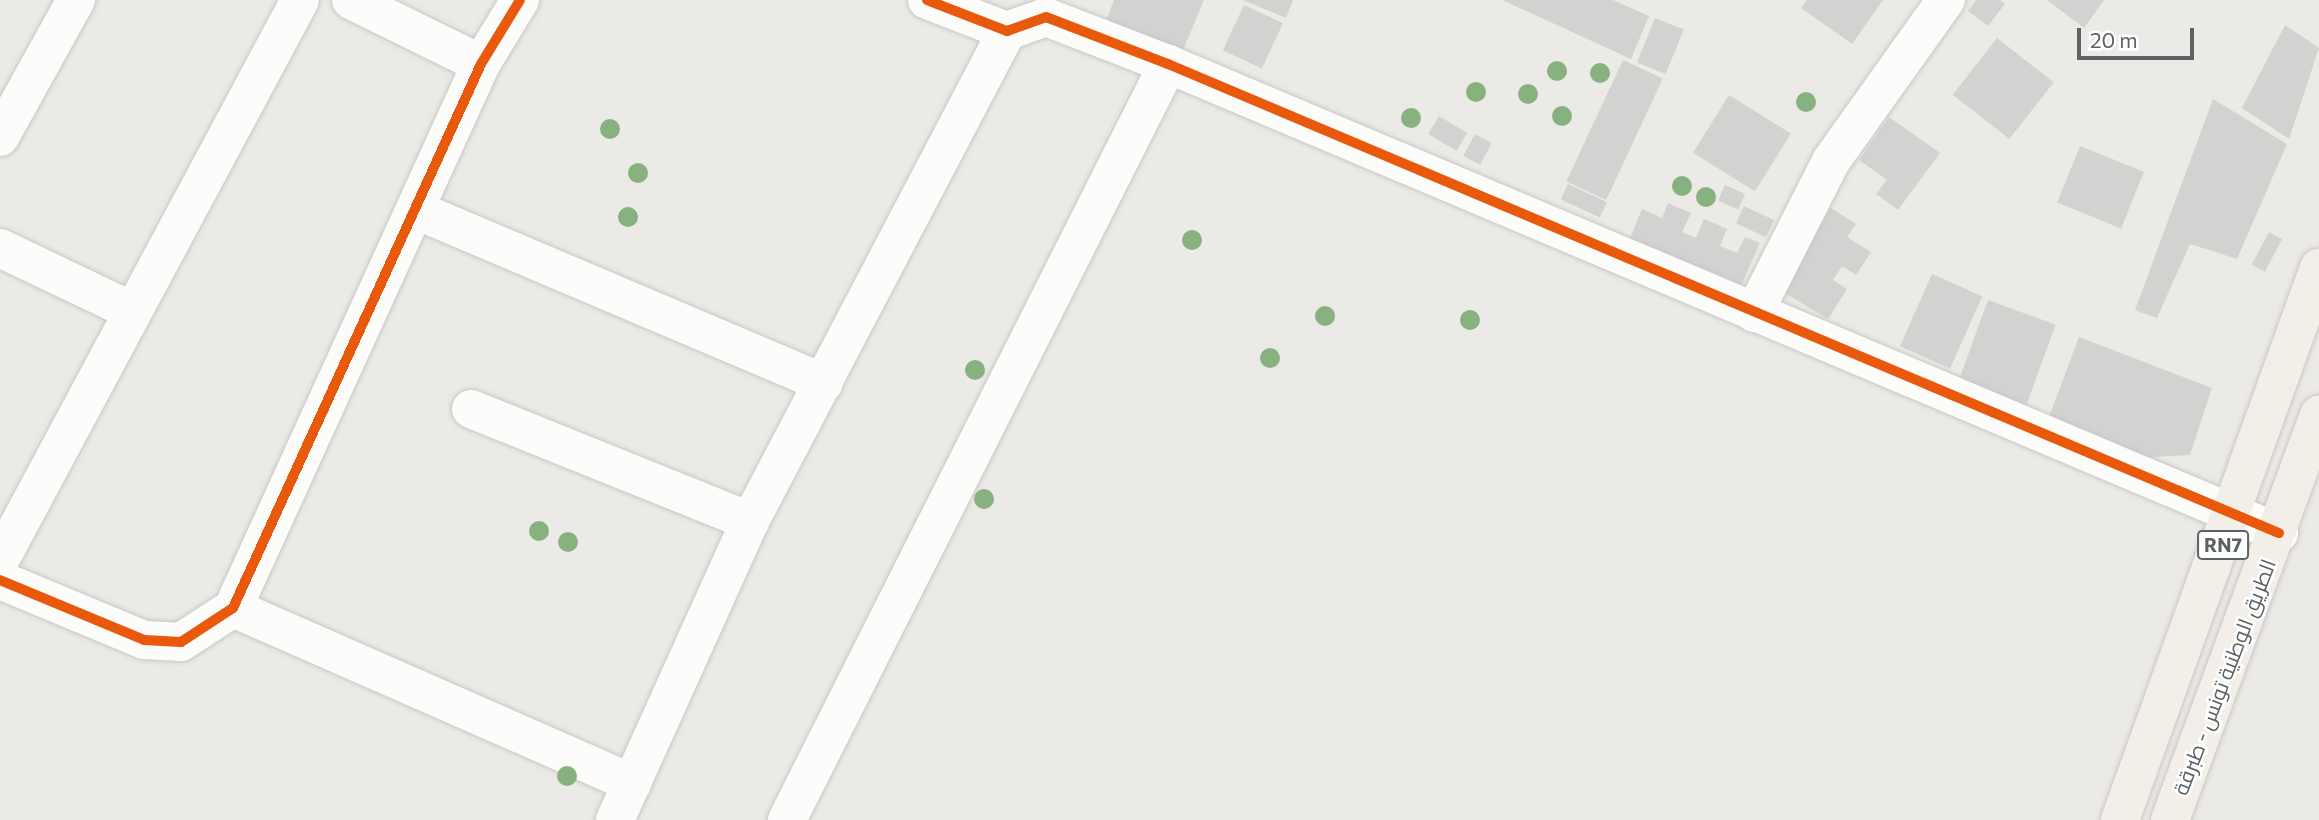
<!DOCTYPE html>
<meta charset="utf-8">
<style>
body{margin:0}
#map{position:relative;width:2319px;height:820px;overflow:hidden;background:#eceae6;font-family:Commissioner,Cairo,sans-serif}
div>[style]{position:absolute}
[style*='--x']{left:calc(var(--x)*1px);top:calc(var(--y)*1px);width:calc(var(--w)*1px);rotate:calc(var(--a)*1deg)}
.building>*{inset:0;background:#d4d2d0;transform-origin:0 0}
.roads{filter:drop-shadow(0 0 2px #c8c7c7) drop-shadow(0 0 2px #c8c7c7)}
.street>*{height:38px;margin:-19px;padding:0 19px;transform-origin:19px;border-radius:19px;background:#fcfcfb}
.primary>*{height:38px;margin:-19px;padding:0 19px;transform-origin:19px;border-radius:19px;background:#f3efe8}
.cycleway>*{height:10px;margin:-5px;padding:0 5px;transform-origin:5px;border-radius:5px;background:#e8590c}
.trees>*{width:20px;height:20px;margin:-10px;border-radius:50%;background:#88b180}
span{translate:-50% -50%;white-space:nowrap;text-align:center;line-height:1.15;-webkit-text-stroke:5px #fff;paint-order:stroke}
.shield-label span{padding:2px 5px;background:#fff;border:2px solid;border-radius:5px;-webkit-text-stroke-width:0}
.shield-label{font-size:19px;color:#5b6165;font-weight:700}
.street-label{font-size:21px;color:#5b6165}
.scale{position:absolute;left:2077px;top:28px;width:117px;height:32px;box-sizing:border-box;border:4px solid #5b6165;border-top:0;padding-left:9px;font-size:21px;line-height:24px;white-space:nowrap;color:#5b6165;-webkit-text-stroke:5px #fff;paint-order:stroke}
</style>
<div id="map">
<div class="building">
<i style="clip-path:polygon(1114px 0,1204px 0,1181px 55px,1105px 23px)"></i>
<i style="clip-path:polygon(1243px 0,1293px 0,1286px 18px)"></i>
<i style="clip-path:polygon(1502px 0,1613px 0,1649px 16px,1631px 59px)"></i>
<i style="clip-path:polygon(1807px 0,1883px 0,1852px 44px,1801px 8px)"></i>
<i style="clip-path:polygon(1976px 0,2000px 0,2005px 4px,1988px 26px,1968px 11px)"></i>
<i style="clip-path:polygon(2047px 0,2104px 0,2084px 28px)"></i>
<i style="left:1244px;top:5px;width:43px;height:50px;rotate:25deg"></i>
<i style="left:1655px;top:18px;width:31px;height:48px;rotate:22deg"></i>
<i style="clip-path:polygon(2285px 25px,2319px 48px,2289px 139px,2242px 108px)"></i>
<i style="left:1997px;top:38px;width:72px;height:72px;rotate:38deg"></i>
<i style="left:1623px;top:60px;width:44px;height:134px;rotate:25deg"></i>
<i style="left:1729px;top:95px;width:73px;height:68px;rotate:32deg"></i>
<i style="clip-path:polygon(2213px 99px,2287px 144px,2237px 259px,2190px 244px,2157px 318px,2135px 310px)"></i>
<i style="left:1439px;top:116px;width:33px;height:21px;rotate:31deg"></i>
<i style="clip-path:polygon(1889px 117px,1940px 153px,1898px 210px,1876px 194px,1887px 180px,1859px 160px)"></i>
<i style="left:1475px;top:134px;width:19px;height:25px;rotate:28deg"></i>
<i style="left:2080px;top:146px;width:69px;height:61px;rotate:22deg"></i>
<i style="left:1568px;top:184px;width:43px;height:17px;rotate:25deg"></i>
<i style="left:1725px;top:185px;width:22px;height:17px;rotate:24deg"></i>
<i style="clip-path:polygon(1668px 203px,1691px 213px,1682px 232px,1696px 238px,1704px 219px,1727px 229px,1720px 246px,1737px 253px,1745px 237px,1760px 243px,1737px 295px,1627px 246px,1642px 209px,1662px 218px)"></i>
<i style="left:1744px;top:206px;width:33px;height:19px;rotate:25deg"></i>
<i style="clip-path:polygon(1831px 208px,1856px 224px,1847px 237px,1871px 252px,1856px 275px,1842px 266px,1833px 280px,1847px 289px,1828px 319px,1780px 290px)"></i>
<i style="left:2269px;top:232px;width:15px;height:37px;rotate:28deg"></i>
<i style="left:1932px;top:274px;width:55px;height:79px;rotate:24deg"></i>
<i style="left:1988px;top:300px;width:72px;height:87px;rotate:20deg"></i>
<i style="clip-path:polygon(2079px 337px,2212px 388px,2190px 455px,2135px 458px,2047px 422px)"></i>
</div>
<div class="roads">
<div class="street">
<i style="--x:351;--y:0;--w:145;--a:26.2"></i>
<i style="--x:927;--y:0;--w:86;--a:21.2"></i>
<i style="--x:1007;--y:31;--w:41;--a:-19.7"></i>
<i style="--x:1046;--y:17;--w:131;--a:21.1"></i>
<i style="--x:1168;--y:64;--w:1206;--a:22.89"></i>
<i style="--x:0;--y:137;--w:157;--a:-61"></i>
<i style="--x:416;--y:210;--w:443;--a:23"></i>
<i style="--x:0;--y:248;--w:146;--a:25.5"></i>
<i style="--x:1754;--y:313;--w:170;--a:-63.1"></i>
<i style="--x:1831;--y:161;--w:198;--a:-54.5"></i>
<i style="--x:471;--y:409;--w:301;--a:21.9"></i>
<i style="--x:0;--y:560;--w:635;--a:-61.82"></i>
<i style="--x:0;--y:580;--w:156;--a:22.6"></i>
<i style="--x:144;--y:640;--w:37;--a:3"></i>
<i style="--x:181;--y:642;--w:62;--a:-33.2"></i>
<i style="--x:233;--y:608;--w:598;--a:-65.49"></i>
<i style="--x:481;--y:64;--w:75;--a:-58.6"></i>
<i style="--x:233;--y:608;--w:436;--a:23.7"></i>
<i style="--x:615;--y:820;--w:328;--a:-65.7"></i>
<i style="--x:750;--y:521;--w:553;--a:-62.32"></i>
<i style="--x:787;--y:820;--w:847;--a:-63.25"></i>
</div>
<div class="primary">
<i style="--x:2120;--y:820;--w:587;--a:-70.18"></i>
<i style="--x:2170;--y:820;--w:432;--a:-69.8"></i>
</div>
</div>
<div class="cycleway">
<i style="--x:927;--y:0;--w:86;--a:21.2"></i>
<i style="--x:1007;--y:31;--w:41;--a:-19.7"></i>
<i style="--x:1046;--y:17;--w:131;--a:21.1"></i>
<i style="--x:1168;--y:64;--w:1206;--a:22.89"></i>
<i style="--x:0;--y:580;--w:156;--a:22.6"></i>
<i style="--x:144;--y:640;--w:37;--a:3"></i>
<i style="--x:181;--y:642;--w:62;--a:-33.2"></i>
<i style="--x:233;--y:608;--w:598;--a:-65.49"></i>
<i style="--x:481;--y:64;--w:75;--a:-58.6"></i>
</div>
<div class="trees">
<i style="left:1557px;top:71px"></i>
<i style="left:1600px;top:73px"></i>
<i style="left:1476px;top:92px"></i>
<i style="left:1528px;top:94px"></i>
<i style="left:1806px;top:102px"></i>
<i style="left:1562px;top:116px"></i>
<i style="left:1411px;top:118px"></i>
<i style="left:610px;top:129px"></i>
<i style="left:638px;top:173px"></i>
<i style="left:1682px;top:186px"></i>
<i style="left:1706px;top:197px"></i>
<i style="left:628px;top:217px"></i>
<i style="left:1192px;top:240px"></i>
<i style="left:1325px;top:316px"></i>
<i style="left:1470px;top:320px"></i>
<i style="left:1270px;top:358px"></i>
<i style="left:975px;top:370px"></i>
<i style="left:984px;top:499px"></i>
<i style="left:539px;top:531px"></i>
<i style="left:568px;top:542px"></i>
<i style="left:567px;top:776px"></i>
</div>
<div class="shield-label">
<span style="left:2223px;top:545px">RN7</span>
</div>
<div class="street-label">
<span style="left:2224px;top:677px;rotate:-69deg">الطريق الوطنية تونس - طبرقة</span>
</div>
<div class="scale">20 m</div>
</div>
